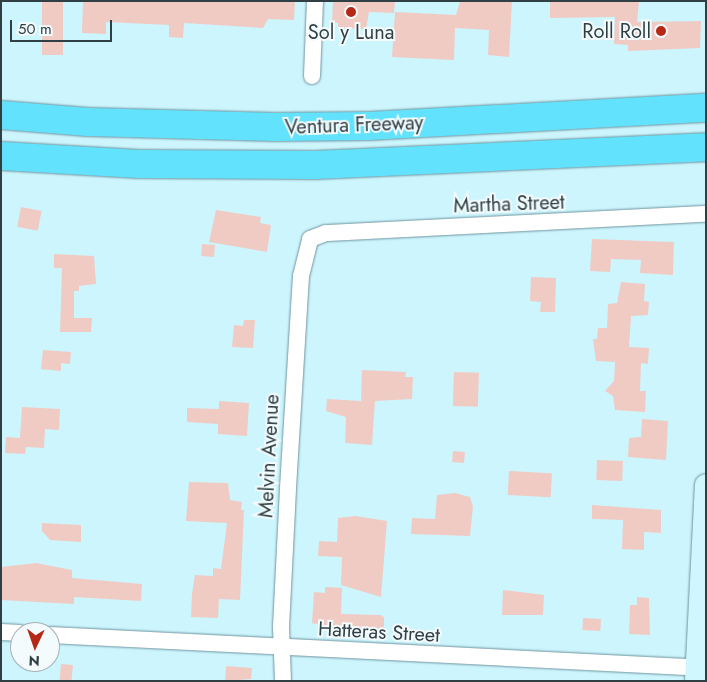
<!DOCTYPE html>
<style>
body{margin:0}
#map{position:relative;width:707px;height:682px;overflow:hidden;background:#cdf5fe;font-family:Jost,sans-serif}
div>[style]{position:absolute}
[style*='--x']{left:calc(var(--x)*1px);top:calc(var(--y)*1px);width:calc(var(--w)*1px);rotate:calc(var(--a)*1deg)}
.building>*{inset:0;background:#f0cbc4;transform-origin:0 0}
.roads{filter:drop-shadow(0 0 1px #70959e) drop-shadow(0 0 1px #70959e)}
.minor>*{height:16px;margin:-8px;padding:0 8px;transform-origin:8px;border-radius:8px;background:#fff}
.secondary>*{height:22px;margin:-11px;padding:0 11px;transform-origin:11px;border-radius:11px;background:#d0f6fe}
.motorway>*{height:28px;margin:-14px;padding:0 14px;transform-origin:14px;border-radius:14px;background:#63e2fd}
.dots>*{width:14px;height:14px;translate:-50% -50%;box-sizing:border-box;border:2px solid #f3fbfd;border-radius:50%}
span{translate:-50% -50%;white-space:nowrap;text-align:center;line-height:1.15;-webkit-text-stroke:4px #f3fbfd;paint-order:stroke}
.poi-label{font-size:20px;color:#2f3f43}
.right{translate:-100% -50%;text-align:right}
.street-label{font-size:20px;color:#2f3f43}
.frame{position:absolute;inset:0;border:2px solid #2f3f43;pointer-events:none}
.north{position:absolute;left:10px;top:622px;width:50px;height:50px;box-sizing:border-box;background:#f3fbfd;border:1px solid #a5b0b3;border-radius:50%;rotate:183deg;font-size:14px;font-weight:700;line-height:20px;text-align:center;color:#2f3f43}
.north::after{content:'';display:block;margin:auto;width:18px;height:22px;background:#b52815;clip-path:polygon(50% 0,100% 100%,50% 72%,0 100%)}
.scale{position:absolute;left:10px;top:20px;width:102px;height:22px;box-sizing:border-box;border:2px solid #2f3f43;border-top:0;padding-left:6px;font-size:15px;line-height:18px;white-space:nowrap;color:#2f3f43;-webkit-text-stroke:4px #f3fbfd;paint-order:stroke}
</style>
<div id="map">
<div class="building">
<i style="left:42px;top:1px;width:21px;height:54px"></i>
<i style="clip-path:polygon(83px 1px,295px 1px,294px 20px,268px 19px,263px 28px,184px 23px,183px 38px,169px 37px,169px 25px,106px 22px,106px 34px,82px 33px)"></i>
<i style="clip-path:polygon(333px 1px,395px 1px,394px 13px,369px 12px,366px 29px,338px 28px,338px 23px,332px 22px)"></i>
<i style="clip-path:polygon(460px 1px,512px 1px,509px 57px,488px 55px,489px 30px,455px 28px,454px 60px,392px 57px,395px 12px,456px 15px)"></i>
<i style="clip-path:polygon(550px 1px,639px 1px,637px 22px,701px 21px,700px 48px,628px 51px,628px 45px,614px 44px,615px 17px,550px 18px)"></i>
<i style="left:21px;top:207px;width:21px;height:20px;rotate:11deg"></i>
<i style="clip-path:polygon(216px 210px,261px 217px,260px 223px,271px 225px,267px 252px,209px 242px)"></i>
<i style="clip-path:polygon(592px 239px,674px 242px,673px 275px,640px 273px,641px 260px,611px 259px,610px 272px,590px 271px)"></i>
<i style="left:202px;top:244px;width:13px;height:12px;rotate:4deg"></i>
<i style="clip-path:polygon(54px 254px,94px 256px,96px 284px,79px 286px,79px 291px,74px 291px,74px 318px,92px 318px,91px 332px,60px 332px,62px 268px,54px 268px)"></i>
<i style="clip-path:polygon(531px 277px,556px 278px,555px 312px,540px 312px,541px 302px,530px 301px)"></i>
<i style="clip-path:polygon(621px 282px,645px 284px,644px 301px,649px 302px,648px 315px,631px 316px,629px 347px,649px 348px,648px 364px,641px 363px,640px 391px,646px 391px,645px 412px,615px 410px,613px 396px,605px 391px,614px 381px,615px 362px,596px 361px,593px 339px,597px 339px,598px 328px,607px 328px,608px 304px,617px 303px)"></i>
<i style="clip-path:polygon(244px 320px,255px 320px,253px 348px,232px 347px,234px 325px,243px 326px)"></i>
<i style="clip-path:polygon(43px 350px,71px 352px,70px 364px,61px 363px,61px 371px,41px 369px)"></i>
<i style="clip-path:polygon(362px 370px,406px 372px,405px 377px,413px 377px,412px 399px,375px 401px,372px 445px,345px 443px,346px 417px,326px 411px,327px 399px,361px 401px)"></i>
<i style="left:454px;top:372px;width:25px;height:34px;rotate:2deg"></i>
<i style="clip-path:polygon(219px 401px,249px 403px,247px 436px,218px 434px,218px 424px,187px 422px,187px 408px,219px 409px)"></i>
<i style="clip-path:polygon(22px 407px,60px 409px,59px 430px,45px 429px,44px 448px,26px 447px,25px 454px,5px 453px,6px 437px,20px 438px)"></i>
<i style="clip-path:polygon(642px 419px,668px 421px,666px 460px,628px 457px,629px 438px,641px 437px)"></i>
<i style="left:453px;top:451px;width:12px;height:11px;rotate:5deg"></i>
<i style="left:597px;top:460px;width:26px;height:20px;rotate:2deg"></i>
<i style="left:509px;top:471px;width:43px;height:24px;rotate:3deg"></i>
<i style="clip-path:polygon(189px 482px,228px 483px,230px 500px,242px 502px,241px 510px,244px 510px,240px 600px,219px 599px,218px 618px,191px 617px,192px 594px,195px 575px,213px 576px,213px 568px,221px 569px,227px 523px,186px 521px)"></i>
<i style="clip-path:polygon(455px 493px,470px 497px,473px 506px,470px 536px,411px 534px,412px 518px,435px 519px,437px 495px)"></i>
<i style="clip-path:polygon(592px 505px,661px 510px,661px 533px,644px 532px,644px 550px,622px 549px,623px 520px,592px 519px)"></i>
<i style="clip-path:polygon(355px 516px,387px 521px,381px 597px,341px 585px,342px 557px,318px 556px,319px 541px,337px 542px,338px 518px)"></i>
<i style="clip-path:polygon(42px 523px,81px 525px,81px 542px,50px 540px,42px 531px)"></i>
<i style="clip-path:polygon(36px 563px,72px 570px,72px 578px,142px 584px,141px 601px,74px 597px,74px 604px,1px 600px,1px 567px)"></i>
<i style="clip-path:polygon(325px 587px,342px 588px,341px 614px,380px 615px,384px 617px,384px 631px,345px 630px,312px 623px,314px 592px,325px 593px)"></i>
<i style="clip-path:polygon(503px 590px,544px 595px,543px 615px,502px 615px)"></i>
<i style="clip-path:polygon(637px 597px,649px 598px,650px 635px,629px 634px,630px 605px,637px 605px)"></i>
<i style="left:583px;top:618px;width:18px;height:12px;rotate:3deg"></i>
<i style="left:61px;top:664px;width:12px;height:17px;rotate:5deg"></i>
<i style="clip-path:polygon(226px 666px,252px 668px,251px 679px,225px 681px)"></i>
</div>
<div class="roads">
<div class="minor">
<i style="--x:312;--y:76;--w:75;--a:-87.7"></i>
<i style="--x:1;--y:632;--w:19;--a:3"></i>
<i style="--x:50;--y:635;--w:657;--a:2.88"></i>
<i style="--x:283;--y:681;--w:54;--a:-92.1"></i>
<i style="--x:281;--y:627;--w:139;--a:-87.1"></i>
<i style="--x:288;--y:488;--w:212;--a:-86.5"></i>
<i style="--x:301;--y:276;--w:38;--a:-76"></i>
<i style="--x:310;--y:239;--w:17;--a:-21"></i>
<i style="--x:326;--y:233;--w:380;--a:-2.9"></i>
</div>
<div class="secondary">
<i style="--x:696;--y:681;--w:196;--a:-87.1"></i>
</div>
<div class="motorway">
<i style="--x:1;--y:115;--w:87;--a:4.6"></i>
<i style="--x:88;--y:122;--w:188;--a:1.5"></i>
<i style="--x:276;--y:127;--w:93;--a:-0.6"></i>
<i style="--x:369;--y:126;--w:337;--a:-3.1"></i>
<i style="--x:1;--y:156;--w:138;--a:3.3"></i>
<i style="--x:139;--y:164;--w:176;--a:0.3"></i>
<i style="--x:315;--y:165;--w:391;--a:-2.6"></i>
</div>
</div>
<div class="dots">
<i style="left:351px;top:12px;background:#b52815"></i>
<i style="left:661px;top:31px;background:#b52815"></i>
</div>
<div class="poi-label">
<span class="right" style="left:651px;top:31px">Roll Roll</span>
<span style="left:351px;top:32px">Sol y Luna</span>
</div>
<div class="street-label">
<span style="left:354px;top:125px;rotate:-2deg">Ventura Freeway</span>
<span style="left:509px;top:204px;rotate:-2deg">Martha Street</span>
<span style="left:269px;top:456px;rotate:-87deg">Melvin Avenue</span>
<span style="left:379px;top:632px;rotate:3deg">Hatteras Street</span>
</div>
<div class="frame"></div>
<div class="north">N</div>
<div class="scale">50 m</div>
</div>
